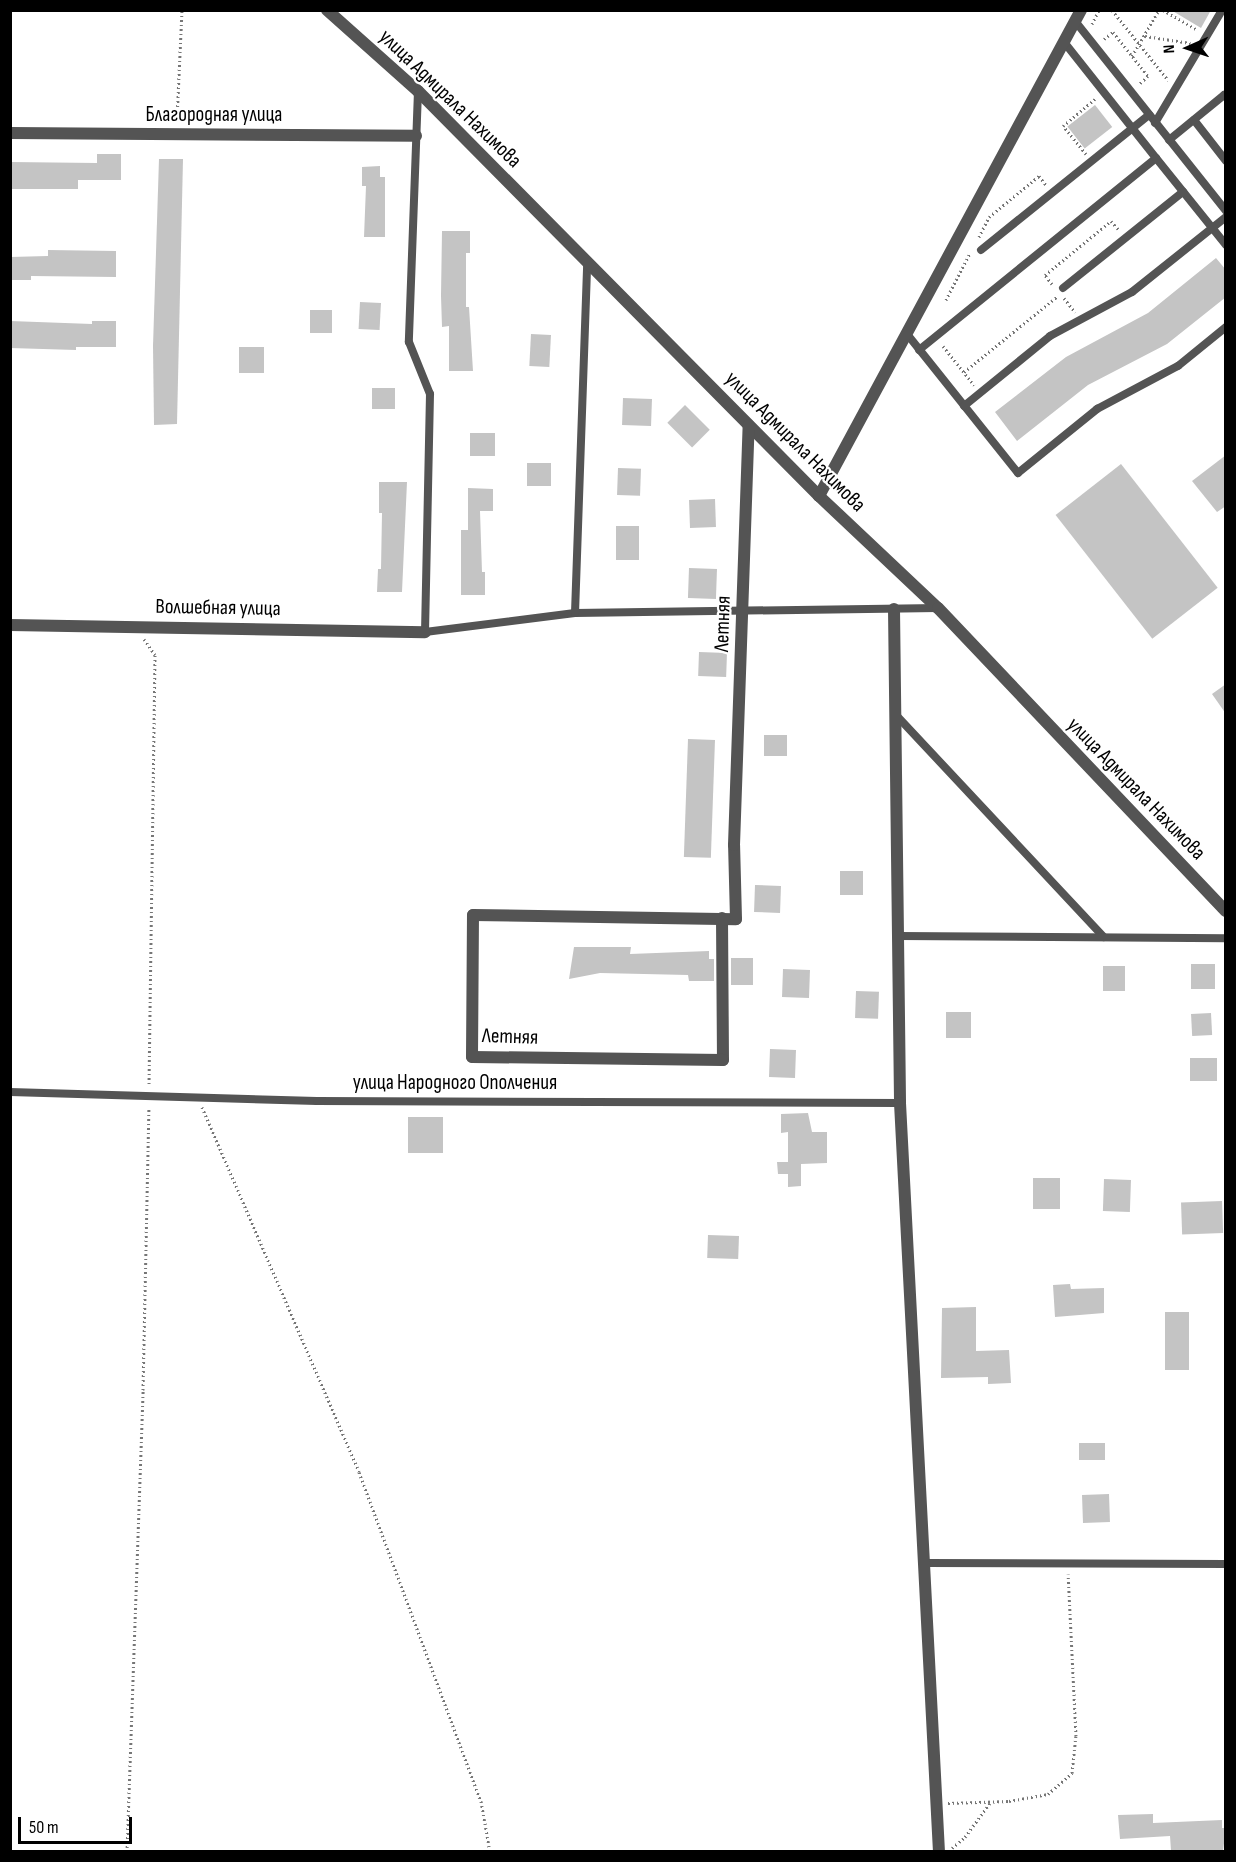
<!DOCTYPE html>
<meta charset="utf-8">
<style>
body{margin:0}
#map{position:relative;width:1236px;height:1862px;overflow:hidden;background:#fff;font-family:"Sofia Sans Condensed",sans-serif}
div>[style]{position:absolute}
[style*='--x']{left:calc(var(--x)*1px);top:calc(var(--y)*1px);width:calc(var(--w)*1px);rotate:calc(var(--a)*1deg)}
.building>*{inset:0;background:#c4c4c4;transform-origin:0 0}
.path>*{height:3px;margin-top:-1.5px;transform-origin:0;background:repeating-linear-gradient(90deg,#767676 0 1.5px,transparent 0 4.5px)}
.service>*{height:8px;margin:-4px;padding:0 4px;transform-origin:4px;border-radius:4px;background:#545454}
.minor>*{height:12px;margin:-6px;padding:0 6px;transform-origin:6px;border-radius:6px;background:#545454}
span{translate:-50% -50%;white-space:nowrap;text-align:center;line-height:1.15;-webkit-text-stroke:4.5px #fff;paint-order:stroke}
.street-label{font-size:21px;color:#000}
.frame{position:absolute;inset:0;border:12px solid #000;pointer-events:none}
.north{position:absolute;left:1158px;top:18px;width:60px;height:60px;-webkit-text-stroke:4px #fff;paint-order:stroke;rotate:267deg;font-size:16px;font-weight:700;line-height:24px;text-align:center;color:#000}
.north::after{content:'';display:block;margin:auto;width:21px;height:27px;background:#000;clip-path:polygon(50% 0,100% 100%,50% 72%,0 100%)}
.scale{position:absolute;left:18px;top:1817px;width:114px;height:27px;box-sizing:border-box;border:3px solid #000;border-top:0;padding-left:8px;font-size:18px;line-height:21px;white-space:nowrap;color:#000;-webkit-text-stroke:4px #fff;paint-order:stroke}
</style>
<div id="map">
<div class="building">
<i style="clip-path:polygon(1171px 10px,1211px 10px,1201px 28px)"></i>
<i style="left:1095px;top:105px;width:28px;height:35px;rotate:52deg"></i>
<i style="clip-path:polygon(97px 154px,121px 154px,121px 180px,78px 180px,78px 189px,10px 189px,10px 162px,97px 163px)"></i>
<i style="clip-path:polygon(159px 159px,183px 159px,177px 424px,154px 425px,153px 346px)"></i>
<i style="clip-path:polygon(380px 166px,380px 177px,385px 177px,385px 237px,364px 237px,366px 186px,362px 186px,362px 167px)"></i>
<i style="clip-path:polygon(442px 231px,470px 231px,470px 253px,466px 253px,466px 307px,469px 307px,473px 371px,449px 371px,449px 326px,442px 327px,441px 296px)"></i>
<i style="clip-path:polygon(48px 250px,116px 251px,116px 277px,31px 276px,31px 280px,10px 280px,10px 257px,48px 256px)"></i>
<i style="clip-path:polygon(1216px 258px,1226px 270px,1226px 297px,1167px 344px,1088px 385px,1017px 441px,995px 412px,1066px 357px,1148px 313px)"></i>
<i style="left:360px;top:302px;width:21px;height:27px;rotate:3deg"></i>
<i style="left:310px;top:310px;width:22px;height:23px"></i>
<i style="clip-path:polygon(10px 321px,92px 324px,92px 321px,116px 321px,116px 347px,76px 347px,76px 350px,10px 348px)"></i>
<i style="left:531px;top:334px;width:20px;height:32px;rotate:3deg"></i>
<i style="left:239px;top:347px;width:25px;height:26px"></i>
<i style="left:372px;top:388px;width:23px;height:21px"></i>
<i style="left:623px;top:398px;width:29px;height:27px;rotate:2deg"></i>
<i style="left:685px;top:405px;width:35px;height:25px;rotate:45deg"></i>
<i style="left:470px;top:433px;width:25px;height:23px"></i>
<i style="clip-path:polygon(1226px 455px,1226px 506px,1217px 512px,1192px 481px)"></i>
<i style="left:527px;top:463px;width:24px;height:23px"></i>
<i style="left:1121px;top:464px;width:157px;height:83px;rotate:52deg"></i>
<i style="left:618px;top:468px;width:23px;height:27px;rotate:2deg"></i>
<i style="clip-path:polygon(379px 482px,407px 482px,402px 592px,377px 592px,378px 569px,381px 569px,382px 513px,379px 513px)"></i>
<i style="clip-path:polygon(468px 488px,493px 489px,493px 511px,480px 511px,482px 572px,485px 572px,485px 595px,461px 595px,461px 530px,468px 530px)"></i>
<i style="left:715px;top:499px;width:28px;height:26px;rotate:88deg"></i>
<i style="left:616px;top:526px;width:23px;height:34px"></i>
<i style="left:689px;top:568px;width:28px;height:30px;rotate:2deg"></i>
<i style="left:699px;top:652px;width:28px;height:24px;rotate:2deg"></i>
<i style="clip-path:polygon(1226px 684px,1226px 714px,1212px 694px)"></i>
<i style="left:764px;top:735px;width:23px;height:21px"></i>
<i style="left:688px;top:739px;width:27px;height:118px;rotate:2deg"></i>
<i style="left:840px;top:871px;width:23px;height:24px"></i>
<i style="left:755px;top:885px;width:26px;height:27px;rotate:2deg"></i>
<i style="clip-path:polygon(574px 947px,631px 947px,630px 954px,709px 951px,709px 959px,714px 959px,714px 981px,689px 981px,688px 975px,600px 973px,569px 979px)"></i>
<i style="left:753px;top:958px;width:27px;height:22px;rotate:90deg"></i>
<i style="left:1191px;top:964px;width:24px;height:25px"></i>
<i style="left:1125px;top:966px;width:25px;height:22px;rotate:90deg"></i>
<i style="left:783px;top:969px;width:27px;height:28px;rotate:2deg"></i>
<i style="left:856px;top:991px;width:23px;height:27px;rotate:2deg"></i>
<i style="left:946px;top:1012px;width:25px;height:26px"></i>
<i style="left:1211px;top:1013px;width:22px;height:20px;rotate:87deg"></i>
<i style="left:770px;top:1049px;width:26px;height:28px;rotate:2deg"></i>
<i style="left:1190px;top:1058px;width:27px;height:23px"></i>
<i style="clip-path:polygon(808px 1113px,812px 1132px,827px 1132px,827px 1163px,801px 1164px,801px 1186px,788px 1187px,788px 1174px,778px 1174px,777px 1162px,788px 1162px,788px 1132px,781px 1133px,781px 1114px)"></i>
<i style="left:408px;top:1117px;width:35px;height:36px"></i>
<i style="left:1060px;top:1178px;width:31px;height:27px;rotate:90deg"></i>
<i style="left:1104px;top:1179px;width:27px;height:32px;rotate:2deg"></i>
<i style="left:1222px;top:1201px;width:32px;height:41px;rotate:88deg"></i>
<i style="left:708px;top:1235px;width:31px;height:23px;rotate:2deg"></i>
<i style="clip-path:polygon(1070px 1284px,1071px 1289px,1104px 1288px,1104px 1313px,1055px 1317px,1053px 1285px)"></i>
<i style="clip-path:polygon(976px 1307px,976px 1351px,1009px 1350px,1011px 1383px,988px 1384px,988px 1377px,941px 1378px,942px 1308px)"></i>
<i style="left:1165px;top:1312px;width:24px;height:58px"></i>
<i style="left:1105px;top:1443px;width:17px;height:26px;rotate:90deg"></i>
<i style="left:1109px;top:1494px;width:28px;height:27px;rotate:88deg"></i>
<i style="clip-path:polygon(1153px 1814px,1153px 1823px,1222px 1820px,1222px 1828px,1226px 1828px,1223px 1851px,1171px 1851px,1170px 1836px,1120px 1839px,1118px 1815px)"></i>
</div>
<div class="path">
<i style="--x:1112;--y:10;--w:90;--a:51.3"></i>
<i style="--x:1163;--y:10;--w:39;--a:30"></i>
<i style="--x:1092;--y:24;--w:16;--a:-63"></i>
<i style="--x:1145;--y:36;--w:46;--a:8.8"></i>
<i style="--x:1104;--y:39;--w:11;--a:-38"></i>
<i style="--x:1113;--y:32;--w:56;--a:51.5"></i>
<i style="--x:1148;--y:76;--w:12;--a:138"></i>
<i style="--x:1132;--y:56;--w:53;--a:-59.6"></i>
<i style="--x:177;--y:120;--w:110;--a:-87.4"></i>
<i style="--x:1086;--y:154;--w:36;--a:-129"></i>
<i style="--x:1063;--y:126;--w:42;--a:-40.2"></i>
<i style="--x:979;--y:237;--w:22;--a:-63"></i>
<i style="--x:989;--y:217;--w:65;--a:-39.4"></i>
<i style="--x:1039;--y:176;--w:11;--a:52"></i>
<i style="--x:1052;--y:284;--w:11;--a:-128"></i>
<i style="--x:1045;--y:275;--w:85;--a:-39.3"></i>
<i style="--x:1111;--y:221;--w:12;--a:48"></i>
<i style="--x:1064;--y:298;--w:18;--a:52"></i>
<i style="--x:946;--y:300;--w:53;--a:-62.9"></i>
<i style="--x:943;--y:346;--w:50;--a:51.5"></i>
<i style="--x:964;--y:372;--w:121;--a:-39"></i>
<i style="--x:144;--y:639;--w:19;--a:55"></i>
<i style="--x:155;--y:655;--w:430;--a:90.8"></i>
<i style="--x:202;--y:1107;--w:397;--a:66.7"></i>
<i style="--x:359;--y:1472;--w:351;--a:69.7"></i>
<i style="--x:481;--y:1801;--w:52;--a:80"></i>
<i style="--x:948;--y:1803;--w:61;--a:-1.9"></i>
<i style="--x:1009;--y:1801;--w:40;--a:-10"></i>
<i style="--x:1048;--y:1794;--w:32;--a:-41"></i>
<i style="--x:1072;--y:1773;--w:37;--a:-84"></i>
<i style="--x:1076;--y:1736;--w:162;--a:-92.8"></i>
<i style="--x:952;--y:1848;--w:17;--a:-40"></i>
<i style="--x:965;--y:1837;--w:42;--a:-53.7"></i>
<i style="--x:127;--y:1852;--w:462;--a:-88"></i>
<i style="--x:143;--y:1390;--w:283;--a:-88.8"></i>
</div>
<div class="service">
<i style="--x:1075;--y:21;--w:243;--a:51.5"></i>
<i style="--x:1064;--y:42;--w:148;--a:51.6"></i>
<i style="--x:418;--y:91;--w:251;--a:92.1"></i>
<i style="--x:409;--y:342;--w:56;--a:68"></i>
<i style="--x:430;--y:394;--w:238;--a:91.2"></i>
<i style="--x:425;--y:632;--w:151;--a:-7.2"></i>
<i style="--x:575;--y:613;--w:363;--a:-0.8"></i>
<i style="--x:1194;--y:120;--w:52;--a:52"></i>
<i style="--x:1155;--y:123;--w:131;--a:-59.3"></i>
<i style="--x:1169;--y:140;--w:71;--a:-39.3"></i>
<i style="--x:1224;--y:95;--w:3;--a:45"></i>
<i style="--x:981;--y:250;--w:216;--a:-38.8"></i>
<i style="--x:1063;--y:288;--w:154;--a:-38.7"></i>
<i style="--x:907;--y:334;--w:178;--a:51.4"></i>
<i style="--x:1018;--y:473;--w:102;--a:-39"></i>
<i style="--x:1097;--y:409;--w:92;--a:-28"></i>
<i style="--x:1178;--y:366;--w:62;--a:-39.1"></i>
<i style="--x:919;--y:350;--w:305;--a:-39"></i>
<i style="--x:1156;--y:158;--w:112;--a:51.2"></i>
<i style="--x:964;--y:406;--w:111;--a:-39.1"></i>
<i style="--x:1050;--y:336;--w:93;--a:-28.2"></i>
<i style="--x:1132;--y:292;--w:120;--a:-38.6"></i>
<i style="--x:575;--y:613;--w:351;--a:-88"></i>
<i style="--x:896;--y:715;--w:304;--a:46.9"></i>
<i style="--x:899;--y:936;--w:327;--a:0.4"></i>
<i style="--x:10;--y:1092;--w:307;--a:1.7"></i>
<i style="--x:317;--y:1101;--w:583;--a:0.2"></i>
<i style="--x:926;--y:1563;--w:300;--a:0.2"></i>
</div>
<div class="minor">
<i style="--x:327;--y:10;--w:122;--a:41.7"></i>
<i style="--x:418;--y:91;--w:570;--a:45.28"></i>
<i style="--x:819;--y:496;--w:163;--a:43.3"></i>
<i style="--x:938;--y:608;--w:418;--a:46.5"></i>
<i style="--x:10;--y:133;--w:406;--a:0.4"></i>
<i style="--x:819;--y:496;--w:552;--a:-61.67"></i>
<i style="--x:894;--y:609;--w:494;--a:89.3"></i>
<i style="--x:900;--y:1103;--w:750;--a:87.02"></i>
<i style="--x:10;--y:625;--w:415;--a:1"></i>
<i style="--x:722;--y:918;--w:142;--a:89.6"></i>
<i style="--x:723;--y:1060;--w:251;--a:-179.3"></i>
<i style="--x:472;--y:1057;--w:142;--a:-89.6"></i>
<i style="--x:473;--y:915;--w:263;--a:0.9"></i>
<i style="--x:736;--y:919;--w:74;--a:-91.5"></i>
<i style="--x:734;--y:845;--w:420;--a:-88"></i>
</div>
<div class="street-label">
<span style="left:450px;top:99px;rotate:44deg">улица Адмирала Нахимова</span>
<span style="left:214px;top:115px">Благородная улица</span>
<span style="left:795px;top:442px;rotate:45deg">улица Адмирала Нахимова</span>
<span style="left:218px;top:608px;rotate:1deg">Волшебная улица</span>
<span style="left:723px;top:624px;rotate:-88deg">Летняя</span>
<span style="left:1136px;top:789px;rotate:46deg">улица Адмирала Нахимова</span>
<span style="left:510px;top:1037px;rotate:2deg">Летняя</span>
<span style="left:455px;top:1083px">улица Народного Ополчения</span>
</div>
<div class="frame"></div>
<div class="north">N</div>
<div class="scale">50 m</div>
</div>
